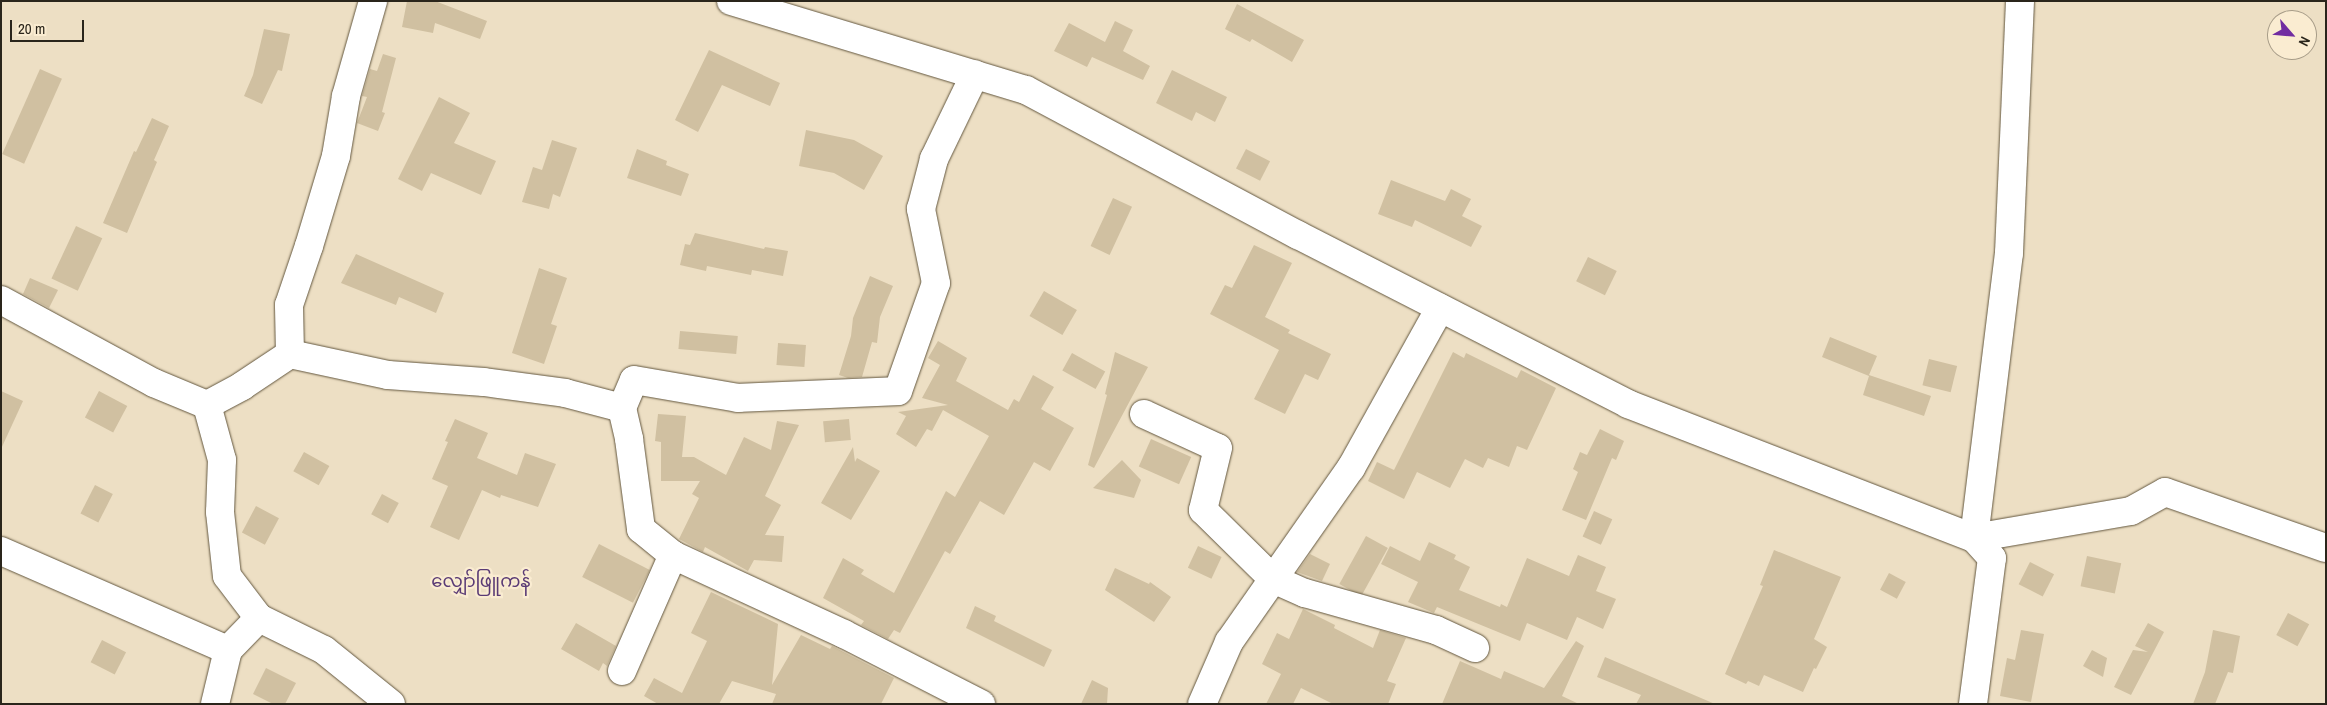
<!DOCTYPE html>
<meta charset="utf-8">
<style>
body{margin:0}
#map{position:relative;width:2327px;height:705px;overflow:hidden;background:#eddfc4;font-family:"Archivo Narrow","Noto Sans Myanmar",sans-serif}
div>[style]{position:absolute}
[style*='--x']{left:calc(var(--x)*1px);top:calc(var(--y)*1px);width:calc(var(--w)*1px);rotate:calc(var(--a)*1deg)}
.building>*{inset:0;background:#d0c0a1;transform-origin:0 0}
.roads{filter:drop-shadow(0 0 1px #63573f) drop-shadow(0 0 1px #63573f)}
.minor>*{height:28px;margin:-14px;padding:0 14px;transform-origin:14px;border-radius:14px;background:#fff}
span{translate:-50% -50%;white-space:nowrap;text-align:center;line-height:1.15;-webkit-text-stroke:4.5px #faecd1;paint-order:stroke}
.quarter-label{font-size:18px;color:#5a3b75}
.frame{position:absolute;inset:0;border:2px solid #2a251b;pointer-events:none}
.north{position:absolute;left:2267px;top:10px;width:50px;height:50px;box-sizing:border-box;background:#faecd1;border:1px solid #a79c88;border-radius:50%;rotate:117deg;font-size:14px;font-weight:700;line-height:20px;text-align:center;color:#2a251b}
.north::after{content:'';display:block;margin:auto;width:18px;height:22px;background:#712ca1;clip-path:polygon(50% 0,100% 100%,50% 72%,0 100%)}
.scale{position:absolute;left:10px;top:20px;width:74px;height:22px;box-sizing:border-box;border:2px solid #2a251b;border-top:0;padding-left:6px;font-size:15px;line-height:18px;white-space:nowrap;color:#2a251b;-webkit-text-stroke:4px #faecd1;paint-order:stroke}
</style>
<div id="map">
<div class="building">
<i style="clip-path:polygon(407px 1px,435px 1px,487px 21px,480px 39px,435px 23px,433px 33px,402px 27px)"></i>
<i style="clip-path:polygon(1237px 4px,1304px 40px,1292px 62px,1252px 39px,1250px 42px,1225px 29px)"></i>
<i style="clip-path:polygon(1115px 21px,1133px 30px,1123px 51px,1150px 66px,1143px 80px,1092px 57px,1087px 67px,1054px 51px,1069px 23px,1105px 42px)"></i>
<i style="clip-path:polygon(264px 29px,290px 34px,282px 71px,278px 70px,262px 104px,244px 96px,253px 75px)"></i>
<i style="clip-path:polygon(709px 50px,780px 83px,770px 106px,722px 85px,698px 132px,675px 120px)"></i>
<i style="clip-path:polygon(383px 54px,396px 58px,382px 112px,385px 113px,378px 131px,357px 123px,367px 97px,362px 96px,370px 69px,377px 71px)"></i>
<i style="left:40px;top:69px;width:24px;height:93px;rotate:24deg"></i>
<i style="clip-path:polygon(1172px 70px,1227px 97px,1215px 122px,1196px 112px,1192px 121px,1156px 103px)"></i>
<i style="clip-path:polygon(439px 97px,470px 113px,454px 143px,496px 161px,481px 195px,431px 173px,422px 191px,398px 179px)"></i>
<i style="clip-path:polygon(152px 118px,169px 126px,154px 160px,157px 162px,127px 233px,103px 223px,134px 151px,136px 152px)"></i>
<i style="clip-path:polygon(806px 130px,854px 140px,883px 156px,864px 190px,834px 173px,799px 166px)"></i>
<i style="clip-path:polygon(552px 140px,577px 148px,560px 197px,553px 194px,549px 209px,522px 202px,533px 167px,542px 170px)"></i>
<i style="clip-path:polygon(637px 149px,667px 161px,666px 165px,689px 174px,681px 196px,627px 178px)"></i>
<i style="left:1246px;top:149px;width:27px;height:22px;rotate:27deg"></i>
<i style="clip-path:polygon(1391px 180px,1445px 201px,1451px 189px,1471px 199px,1462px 216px,1482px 226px,1471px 247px,1415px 220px,1412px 227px,1378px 214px)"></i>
<i style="left:1113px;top:198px;width:21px;height:53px;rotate:25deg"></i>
<i style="left:76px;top:226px;width:29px;height:58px;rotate:25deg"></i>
<i style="clip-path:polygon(695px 233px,764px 249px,765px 247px,788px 251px,783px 276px,752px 270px,751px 275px,707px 266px,706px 271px,680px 265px,685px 244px,690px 245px)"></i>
<i style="clip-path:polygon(1254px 245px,1292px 263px,1265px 317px,1290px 330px,1288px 333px,1331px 354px,1318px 380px,1305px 374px,1285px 414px,1254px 399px,1279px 350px,1210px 314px,1225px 285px,1232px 288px)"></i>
<i style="clip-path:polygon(356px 254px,444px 293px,436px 313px,399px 297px,396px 305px,341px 283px)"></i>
<i style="left:1588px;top:257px;width:32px;height:27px;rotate:26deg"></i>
<i style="clip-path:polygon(539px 268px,567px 278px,551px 324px,557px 326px,544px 364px,512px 353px)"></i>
<i style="clip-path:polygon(870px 276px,893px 286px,880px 317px,877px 343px,872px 342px,862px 377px,848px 378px,839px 375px,851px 336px,853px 318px)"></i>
<i style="clip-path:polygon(30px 278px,58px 290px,49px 308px,23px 294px)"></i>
<i style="left:1044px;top:291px;width:38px;height:29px;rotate:30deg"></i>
<i style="left:680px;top:331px;width:58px;height:18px;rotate:5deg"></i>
<i style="clip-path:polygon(1830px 337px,1877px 356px,1869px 375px,1931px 396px,1924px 416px,1863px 395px,1869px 376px,1822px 357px)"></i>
<i style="clip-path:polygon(938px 341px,967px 358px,956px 381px,1008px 410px,1014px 399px,1019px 402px,1033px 375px,1054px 387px,1041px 409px,1074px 428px,1050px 471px,1034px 462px,1004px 515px,980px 501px,950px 554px,945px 551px,900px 633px,894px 630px,888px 639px,861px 625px,864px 621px,823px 598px,843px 558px,864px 570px,861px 574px,894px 593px,946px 491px,955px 497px,989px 436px,943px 410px,932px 431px,927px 429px,916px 447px,896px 434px,906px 416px,898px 412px,948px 405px,922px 398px,940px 365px,928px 358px)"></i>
<i style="left:778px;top:343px;width:28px;height:22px;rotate:4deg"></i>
<i style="clip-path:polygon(1115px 352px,1148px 367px,1094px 468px,1088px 465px,1107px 395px,1105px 394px)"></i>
<i style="clip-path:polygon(1453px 352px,1464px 358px,1466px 353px,1517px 378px,1521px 370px,1556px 388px,1527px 450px,1517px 446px,1509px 467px,1488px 458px,1483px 468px,1465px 459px,1450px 488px,1417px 472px,1404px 499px,1368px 481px,1377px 462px,1394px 470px)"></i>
<i style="left:1072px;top:353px;width:38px;height:20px;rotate:29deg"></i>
<i style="left:1929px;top:359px;width:29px;height:27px;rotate:14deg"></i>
<i style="clip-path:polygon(1px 391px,23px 401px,1px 449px)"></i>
<i style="left:99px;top:391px;width:32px;height:30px;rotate:28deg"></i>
<i style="clip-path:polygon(658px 414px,686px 416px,682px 457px,694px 457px,726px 475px,744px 437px,771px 450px,777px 421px,799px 425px,765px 496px,781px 505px,765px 535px,784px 536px,782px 562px,754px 560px,748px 571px,705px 547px,703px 552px,679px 539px,699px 498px,692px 494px,700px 481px,661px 481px,661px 442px,655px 441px)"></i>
<i style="clip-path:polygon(455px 419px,488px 433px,477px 458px,517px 475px,525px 453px,556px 464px,538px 507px,501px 495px,500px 498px,482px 490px,459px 540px,430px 527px,448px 486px,432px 479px,448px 442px,445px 441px)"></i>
<i style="left:849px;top:419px;width:21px;height:26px;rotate:85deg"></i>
<i style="clip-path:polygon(1600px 429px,1624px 441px,1616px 460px,1612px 458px,1586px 520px,1562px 510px,1578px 472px,1573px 469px,1580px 452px,1587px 455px)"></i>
<i style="left:1151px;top:439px;width:44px;height:30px;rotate:24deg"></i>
<i style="clip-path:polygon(853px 447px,855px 462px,857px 458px,880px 471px,851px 520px,821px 503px)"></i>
<i style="left:304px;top:452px;width:29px;height:22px;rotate:29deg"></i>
<i style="clip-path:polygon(1122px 460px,1141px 480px,1134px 498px,1093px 488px)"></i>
<i style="left:95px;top:485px;width:20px;height:32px;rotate:27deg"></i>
<i style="left:382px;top:494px;width:19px;height:23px;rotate:28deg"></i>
<i style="left:256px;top:506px;width:26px;height:30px;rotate:28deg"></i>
<i style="left:1594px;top:511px;width:20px;height:28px;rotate:24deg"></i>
<i style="left:1366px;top:536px;width:25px;height:55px;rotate:29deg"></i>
<i style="clip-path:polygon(1429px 542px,1456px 555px,1454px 559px,1470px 567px,1459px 590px,1500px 607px,1501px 604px,1507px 607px,1527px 558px,1569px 576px,1578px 555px,1606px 567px,1596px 591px,1616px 599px,1603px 629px,1577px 617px,1567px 640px,1527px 623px,1520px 641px,1437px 607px,1434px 613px,1408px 602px,1418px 582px,1381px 564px,1390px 546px,1420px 561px)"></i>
<i style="left:599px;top:544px;width:57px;height:37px;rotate:27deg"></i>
<i style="left:1198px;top:546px;width:26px;height:24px;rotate:25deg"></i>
<i style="clip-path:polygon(1774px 550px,1841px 577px,1814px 639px,1827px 647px,1816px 669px,1814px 668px,1803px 692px,1764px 675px,1759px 686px,1748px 681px,1746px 684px,1725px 674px,1763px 586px,1760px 585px)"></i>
<i style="clip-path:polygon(1310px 554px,1330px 564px,1322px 581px,1297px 572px)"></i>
<i style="left:2087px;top:556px;width:35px;height:31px;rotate:12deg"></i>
<i style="left:2030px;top:562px;width:27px;height:25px;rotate:27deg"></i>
<i style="clip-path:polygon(1115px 568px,1149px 584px,1150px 582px,1171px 597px,1154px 622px,1105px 590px)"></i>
<i style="left:1889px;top:573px;width:19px;height:19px;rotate:28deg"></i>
<i style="clip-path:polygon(711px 592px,778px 624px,772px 685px,801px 635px,830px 649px,832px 646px,894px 678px,881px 704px,772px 704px,776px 694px,732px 681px,719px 704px,658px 704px,644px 696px,654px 678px,682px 693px,707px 641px,691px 633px)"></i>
<i style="clip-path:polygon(975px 606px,996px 616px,994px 621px,1052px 650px,1044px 667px,966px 628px)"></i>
<i style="clip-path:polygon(1303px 609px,1335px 625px,1334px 628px,1373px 648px,1380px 630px,1406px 638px,1387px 681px,1396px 684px,1388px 704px,1333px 704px,1301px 688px,1293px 704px,1266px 704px,1281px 674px,1262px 664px,1277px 633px,1289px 639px)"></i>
<i style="left:2288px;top:613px;width:24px;height:25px;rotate:28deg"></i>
<i style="clip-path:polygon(576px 623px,616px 646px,607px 666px,603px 663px,599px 671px,561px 649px)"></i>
<i style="clip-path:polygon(2148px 623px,2164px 632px,2131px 695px,2114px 687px,2133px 650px,2148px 652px,2135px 646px)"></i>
<i style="clip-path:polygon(2021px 630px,2044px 634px,2031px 702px,2000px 696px,2007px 658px,2015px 660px)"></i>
<i style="clip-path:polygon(2213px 630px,2240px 636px,2233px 673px,2228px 672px,2215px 704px,2193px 704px,2205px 672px)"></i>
<i style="left:102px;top:640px;width:27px;height:25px;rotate:27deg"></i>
<i style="clip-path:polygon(1576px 641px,1584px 646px,1562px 696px,1579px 704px,1442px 704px,1460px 661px,1501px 679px,1504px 671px,1544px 688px)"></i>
<i style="clip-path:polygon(2092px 650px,2107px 658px,2103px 677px,2083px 666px)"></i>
<i style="clip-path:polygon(1605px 657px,1715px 704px,1636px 704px,1641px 695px,1597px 677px)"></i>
<i style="clip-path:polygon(266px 668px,296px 683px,285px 704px,273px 704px,253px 694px)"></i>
<i style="clip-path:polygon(1092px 680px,1108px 688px,1107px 704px,1081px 704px)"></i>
</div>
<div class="roads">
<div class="minor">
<i style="--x:731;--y:1;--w:308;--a:16.8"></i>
<i style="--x:1026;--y:90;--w:308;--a:28.1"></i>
<i style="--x:1298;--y:235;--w:371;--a:27.1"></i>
<i style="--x:1628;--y:404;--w:371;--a:21.2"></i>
<i style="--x:1974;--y:538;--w:159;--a:-9.8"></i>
<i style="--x:2131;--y:511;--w:39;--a:-29"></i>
<i style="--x:2165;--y:492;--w:170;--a:19.2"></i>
<i style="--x:1;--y:300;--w:174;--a:28.5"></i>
<i style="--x:154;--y:383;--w:57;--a:22.5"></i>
<i style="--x:207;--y:405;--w:40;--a:-28"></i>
<i style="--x:242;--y:386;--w:58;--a:-33.7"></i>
<i style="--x:290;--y:354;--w:100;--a:12.1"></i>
<i style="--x:388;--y:375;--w:96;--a:4.2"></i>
<i style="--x:484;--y:382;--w:82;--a:7.7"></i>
<i style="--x:565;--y:393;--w:59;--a:14.7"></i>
<i style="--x:622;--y:408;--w:32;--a:77"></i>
<i style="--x:629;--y:439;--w:91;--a:82.4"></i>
<i style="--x:641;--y:529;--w:41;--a:39.1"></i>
<i style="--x:290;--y:354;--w:49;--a:-91.2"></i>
<i style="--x:289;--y:305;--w:62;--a:-71.3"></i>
<i style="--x:309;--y:246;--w:94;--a:-73.3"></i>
<i style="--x:336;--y:156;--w:61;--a:-80.5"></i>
<i style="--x:346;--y:96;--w:99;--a:-74.1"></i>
<i style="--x:207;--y:405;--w:57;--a:74.7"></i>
<i style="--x:222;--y:460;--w:52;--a:92.2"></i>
<i style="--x:220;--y:512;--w:64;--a:83.8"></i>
<i style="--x:227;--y:576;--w:53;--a:52.7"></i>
<i style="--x:259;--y:618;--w:72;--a:26.2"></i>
<i style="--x:324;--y:650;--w:86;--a:38.9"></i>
<i style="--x:622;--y:408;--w:30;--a:-67"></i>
<i style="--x:634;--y:380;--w:106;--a:9.8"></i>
<i style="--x:738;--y:398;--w:160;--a:-2.5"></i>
<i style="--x:898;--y:391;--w:114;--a:-70.6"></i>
<i style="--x:936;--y:283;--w:76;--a:-101.5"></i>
<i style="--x:921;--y:209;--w:52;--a:-75.4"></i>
<i style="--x:934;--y:159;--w:94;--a:-64.2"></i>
<i style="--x:1144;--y:414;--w:81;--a:24.7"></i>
<i style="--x:1218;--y:448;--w:64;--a:103.6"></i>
<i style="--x:1203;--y:510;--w:98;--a:44.6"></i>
<i style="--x:1273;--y:579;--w:35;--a:24"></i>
<i style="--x:1305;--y:593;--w:136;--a:15.8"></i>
<i style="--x:1436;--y:630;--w:43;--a:24.8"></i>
<i style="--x:1;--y:551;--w:248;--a:23.6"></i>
<i style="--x:228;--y:650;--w:45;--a:-45.9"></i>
<i style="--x:622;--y:671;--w:127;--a:-66.3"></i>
<i style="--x:673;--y:555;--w:188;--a:24.8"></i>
<i style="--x:844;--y:634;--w:154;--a:27.1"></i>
<i style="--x:215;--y:704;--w:56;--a:-76.5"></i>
<i style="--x:1202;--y:704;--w:68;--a:-66.5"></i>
<i style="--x:1229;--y:642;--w:213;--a:-55"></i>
<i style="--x:1351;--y:468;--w:183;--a:-60.9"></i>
<i style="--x:1973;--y:704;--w:147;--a:-82.6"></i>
<i style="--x:1992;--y:558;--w:27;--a:-132"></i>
<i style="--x:1974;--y:538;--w:287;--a:-83"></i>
<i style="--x:2009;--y:253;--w:252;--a:-87.5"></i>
</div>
</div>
<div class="quarter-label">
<span style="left:481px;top:581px">လျှော်ဖြူကန်</span>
</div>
<div class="frame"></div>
<div class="north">N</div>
<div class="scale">20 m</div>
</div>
